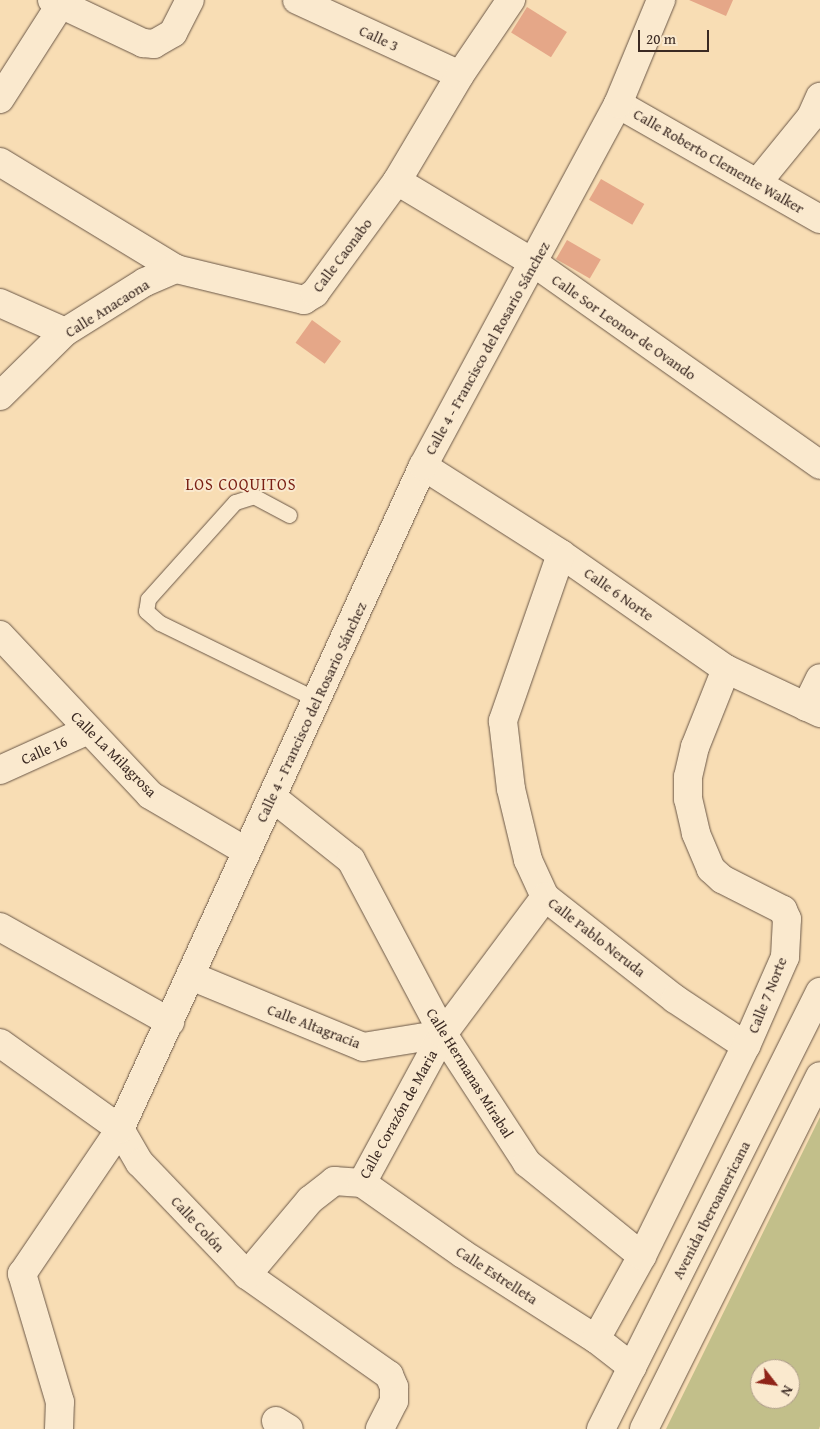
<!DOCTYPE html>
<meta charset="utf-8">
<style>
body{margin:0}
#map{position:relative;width:820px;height:1429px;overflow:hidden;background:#f8ddb4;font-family:"Gentium Book Plus",serif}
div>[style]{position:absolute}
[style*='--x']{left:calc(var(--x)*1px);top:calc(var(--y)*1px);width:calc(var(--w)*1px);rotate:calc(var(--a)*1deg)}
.green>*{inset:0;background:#c2bf8a}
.building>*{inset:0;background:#e5a788;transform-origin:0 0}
.roads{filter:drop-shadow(0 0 1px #6a5747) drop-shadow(0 0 1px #6a5747)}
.service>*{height:15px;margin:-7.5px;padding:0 7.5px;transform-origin:7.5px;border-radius:7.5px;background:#fae9ce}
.minor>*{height:28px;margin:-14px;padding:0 14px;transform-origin:14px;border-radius:14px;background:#fae9ce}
.tertiary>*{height:28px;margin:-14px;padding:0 14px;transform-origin:14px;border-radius:14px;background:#fae9ce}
span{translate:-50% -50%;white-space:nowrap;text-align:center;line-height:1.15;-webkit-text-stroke:4px #fae9ce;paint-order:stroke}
.street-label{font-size:15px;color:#3b2a23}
.neighbourhood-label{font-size:16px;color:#7a1f14;letter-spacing:1px}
.north{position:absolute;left:750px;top:1359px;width:50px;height:50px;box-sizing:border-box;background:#fae9ce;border:1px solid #ae9d8a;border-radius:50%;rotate:120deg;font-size:14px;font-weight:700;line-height:20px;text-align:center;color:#3b2a23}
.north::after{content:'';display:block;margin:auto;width:18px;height:22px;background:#8f2418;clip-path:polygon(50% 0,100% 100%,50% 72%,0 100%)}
.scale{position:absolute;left:638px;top:30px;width:71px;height:22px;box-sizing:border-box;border:2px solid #3b2a23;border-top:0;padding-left:6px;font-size:15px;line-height:18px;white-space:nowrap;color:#3b2a23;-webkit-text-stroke:4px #fae9ce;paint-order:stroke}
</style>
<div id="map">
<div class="green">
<i style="clip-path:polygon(evenodd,820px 1117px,820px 1426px,819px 1429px,666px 1429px,820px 1117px,760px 1369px,790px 1369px,790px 1399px,760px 1399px,760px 1369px)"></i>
</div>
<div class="building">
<i style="clip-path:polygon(689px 0,733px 0,726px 16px)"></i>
<i style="left:527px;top:7px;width:47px;height:30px;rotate:32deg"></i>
<i style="left:601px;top:179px;width:50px;height:24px;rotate:30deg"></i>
<i style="left:567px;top:240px;width:39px;height:22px;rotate:30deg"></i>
<i style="left:312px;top:320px;width:36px;height:28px;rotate:36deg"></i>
</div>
<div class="roads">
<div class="service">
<i style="--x:289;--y:515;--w:40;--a:-152"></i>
<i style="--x:254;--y:496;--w:20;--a:162"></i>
<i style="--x:235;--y:502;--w:130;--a:131.9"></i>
<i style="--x:148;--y:599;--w:12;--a:99"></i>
<i style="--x:146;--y:611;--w:18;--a:41"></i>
<i style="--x:160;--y:623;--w:176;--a:26"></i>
</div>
<div class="minor">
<i style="--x:52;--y:0;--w:101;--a:25.3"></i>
<i style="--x:143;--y:43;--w:11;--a:5"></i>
<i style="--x:154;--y:44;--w:22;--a:-30"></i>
<i style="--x:173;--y:33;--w:37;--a:-63"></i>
<i style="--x:297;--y:0;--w:179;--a:24.7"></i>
<i style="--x:0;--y:99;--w:115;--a:-57.4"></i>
<i style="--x:618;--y:104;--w:232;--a:29.7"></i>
<i style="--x:0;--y:162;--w:206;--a:31.3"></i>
<i style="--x:176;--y:269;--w:132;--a:13.6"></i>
<i style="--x:304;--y:300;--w:13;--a:-32"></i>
<i style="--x:315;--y:293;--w:139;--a:-53.8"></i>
<i style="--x:397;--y:181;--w:123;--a:-59.3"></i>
<i style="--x:460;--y:75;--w:91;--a:-55.8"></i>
<i style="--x:397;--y:181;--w:160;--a:30.9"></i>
<i style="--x:534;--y:263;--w:350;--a:35.2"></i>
<i style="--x:758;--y:182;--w:84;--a:-50.8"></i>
<i style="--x:811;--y:117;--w:22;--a:-66"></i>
<i style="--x:0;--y:303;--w:71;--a:24"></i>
<i style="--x:0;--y:396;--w:91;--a:-44.6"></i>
<i style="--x:65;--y:332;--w:94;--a:-32"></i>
<i style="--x:145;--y:282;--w:34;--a:-23"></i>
<i style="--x:423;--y:466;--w:164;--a:32.5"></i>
<i style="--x:561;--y:554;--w:201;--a:34.9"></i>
<i style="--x:726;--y:669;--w:104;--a:25.1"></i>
<i style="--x:561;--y:554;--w:177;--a:109.2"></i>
<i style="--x:503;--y:721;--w:68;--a:83.3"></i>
<i style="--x:511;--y:789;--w:73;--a:76.5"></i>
<i style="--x:528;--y:860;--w:41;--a:65.3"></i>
<i style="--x:545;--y:897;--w:165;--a:38.1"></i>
<i style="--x:675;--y:999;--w:85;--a:33.5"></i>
<i style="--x:0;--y:635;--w:219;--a:46.8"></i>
<i style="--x:150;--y:795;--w:111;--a:30.3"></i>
<i style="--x:806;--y:707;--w:32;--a:-64"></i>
<i style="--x:0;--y:770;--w:97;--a:-24.4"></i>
<i style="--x:272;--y:797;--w:101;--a:38.6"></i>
<i style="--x:351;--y:860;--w:197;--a:62.1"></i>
<i style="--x:443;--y:1034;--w:154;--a:56.9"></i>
<i style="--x:527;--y:1163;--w:148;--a:39"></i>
<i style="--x:0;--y:927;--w:195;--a:29.2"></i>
<i style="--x:191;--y:976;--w:186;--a:22.4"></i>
<i style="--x:363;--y:1047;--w:81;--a:-9.2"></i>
<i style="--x:0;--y:1043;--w:148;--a:35.6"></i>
<i style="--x:120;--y:1129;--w:39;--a:60"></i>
<i style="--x:140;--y:1163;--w:155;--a:46.3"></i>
<i style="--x:247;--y:1275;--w:174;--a:35.2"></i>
<i style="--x:389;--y:1375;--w:13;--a:67"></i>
<i style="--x:394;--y:1387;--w:14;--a:90"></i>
<i style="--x:394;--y:1401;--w:31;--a:117"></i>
<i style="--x:362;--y:1183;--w:123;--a:35.1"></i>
<i style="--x:463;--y:1254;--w:158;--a:32.6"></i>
<i style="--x:596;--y:1339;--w:46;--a:37.9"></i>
<i style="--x:247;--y:1275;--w:98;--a:-50"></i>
<i style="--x:310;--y:1200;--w:31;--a:-38"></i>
<i style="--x:334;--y:1181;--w:28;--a:4"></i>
<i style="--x:362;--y:1183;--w:170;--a:-61.5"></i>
<i style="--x:443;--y:1034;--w:171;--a:-53.3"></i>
<i style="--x:596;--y:1339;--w:95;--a:-61"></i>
<i style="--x:642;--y:1256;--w:234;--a:-63.7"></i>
<i style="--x:746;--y:1046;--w:97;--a:-66.3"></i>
<i style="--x:785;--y:957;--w:38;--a:-87"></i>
<i style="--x:787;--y:919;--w:10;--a:-114"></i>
<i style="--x:783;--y:910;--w:68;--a:-153.1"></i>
<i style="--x:722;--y:879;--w:15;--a:-138"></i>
<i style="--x:711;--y:869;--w:39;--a:-113"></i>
<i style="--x:696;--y:833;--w:35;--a:-103"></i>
<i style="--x:688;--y:799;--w:22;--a:-90"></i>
<i style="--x:688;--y:777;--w:31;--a:-77"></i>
<i style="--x:695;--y:747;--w:84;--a:-68.3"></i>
<i style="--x:276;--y:1421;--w:15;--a:32"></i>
<i style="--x:59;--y:1429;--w:27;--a:-88"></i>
<i style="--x:60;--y:1402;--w:134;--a:-106.5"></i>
<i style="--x:22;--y:1274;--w:175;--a:-55.9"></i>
<i style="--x:120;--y:1129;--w:729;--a:-65.44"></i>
<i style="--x:423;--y:466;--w:411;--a:-61.7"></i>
<i style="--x:618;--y:104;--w:113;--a:-67.5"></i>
</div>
<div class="tertiary">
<i style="--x:601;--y:1429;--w:489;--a:-63.4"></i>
<i style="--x:644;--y:1429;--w:394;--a:-63.5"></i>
</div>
</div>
<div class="street-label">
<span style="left:379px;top:38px;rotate:25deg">Calle 3</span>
<span style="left:719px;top:161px;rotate:30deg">Calle Roberto Clemente Walker</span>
<span style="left:342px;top:255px;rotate:-53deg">Calle Caonabo</span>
<span style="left:107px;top:308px;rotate:-32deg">Calle Anacaona</span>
<span style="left:624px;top:327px;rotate:35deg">Calle Sor Leonor de Ovando</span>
<span style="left:487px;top:348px;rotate:-61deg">Calle 4 - Francisco del Rosario Sánchez</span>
<span style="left:619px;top:594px;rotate:35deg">Calle 6 Norte</span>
<span style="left:311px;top:712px;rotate:-65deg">Calle 4 - Francisco del Rosario Sánchez</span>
<span style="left:44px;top:750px;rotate:-24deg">Calle 16</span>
<span style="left:114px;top:754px;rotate:45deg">Calle La Milagrosa</span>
<span style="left:597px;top:937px;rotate:38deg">Calle Pablo Neruda</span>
<span style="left:767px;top:995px;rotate:-68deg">Calle 7 Norte</span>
<span style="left:314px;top:1026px;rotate:21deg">Calle Altagracia</span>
<span style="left:470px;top:1073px;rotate:58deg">Calle Hermanas Mirabal</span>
<span style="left:398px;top:1114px;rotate:-61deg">Calle Corazón de Maria</span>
<span style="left:711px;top:1210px;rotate:-63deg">Avenida Iberoamericana</span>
<span style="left:198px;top:1224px;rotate:47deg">Calle Colón</span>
<span style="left:497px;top:1275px;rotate:33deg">Calle Estrelleta</span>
</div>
<div class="neighbourhood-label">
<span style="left:241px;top:484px">LOS COQUITOS</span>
</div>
<div class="north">N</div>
<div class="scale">20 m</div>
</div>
